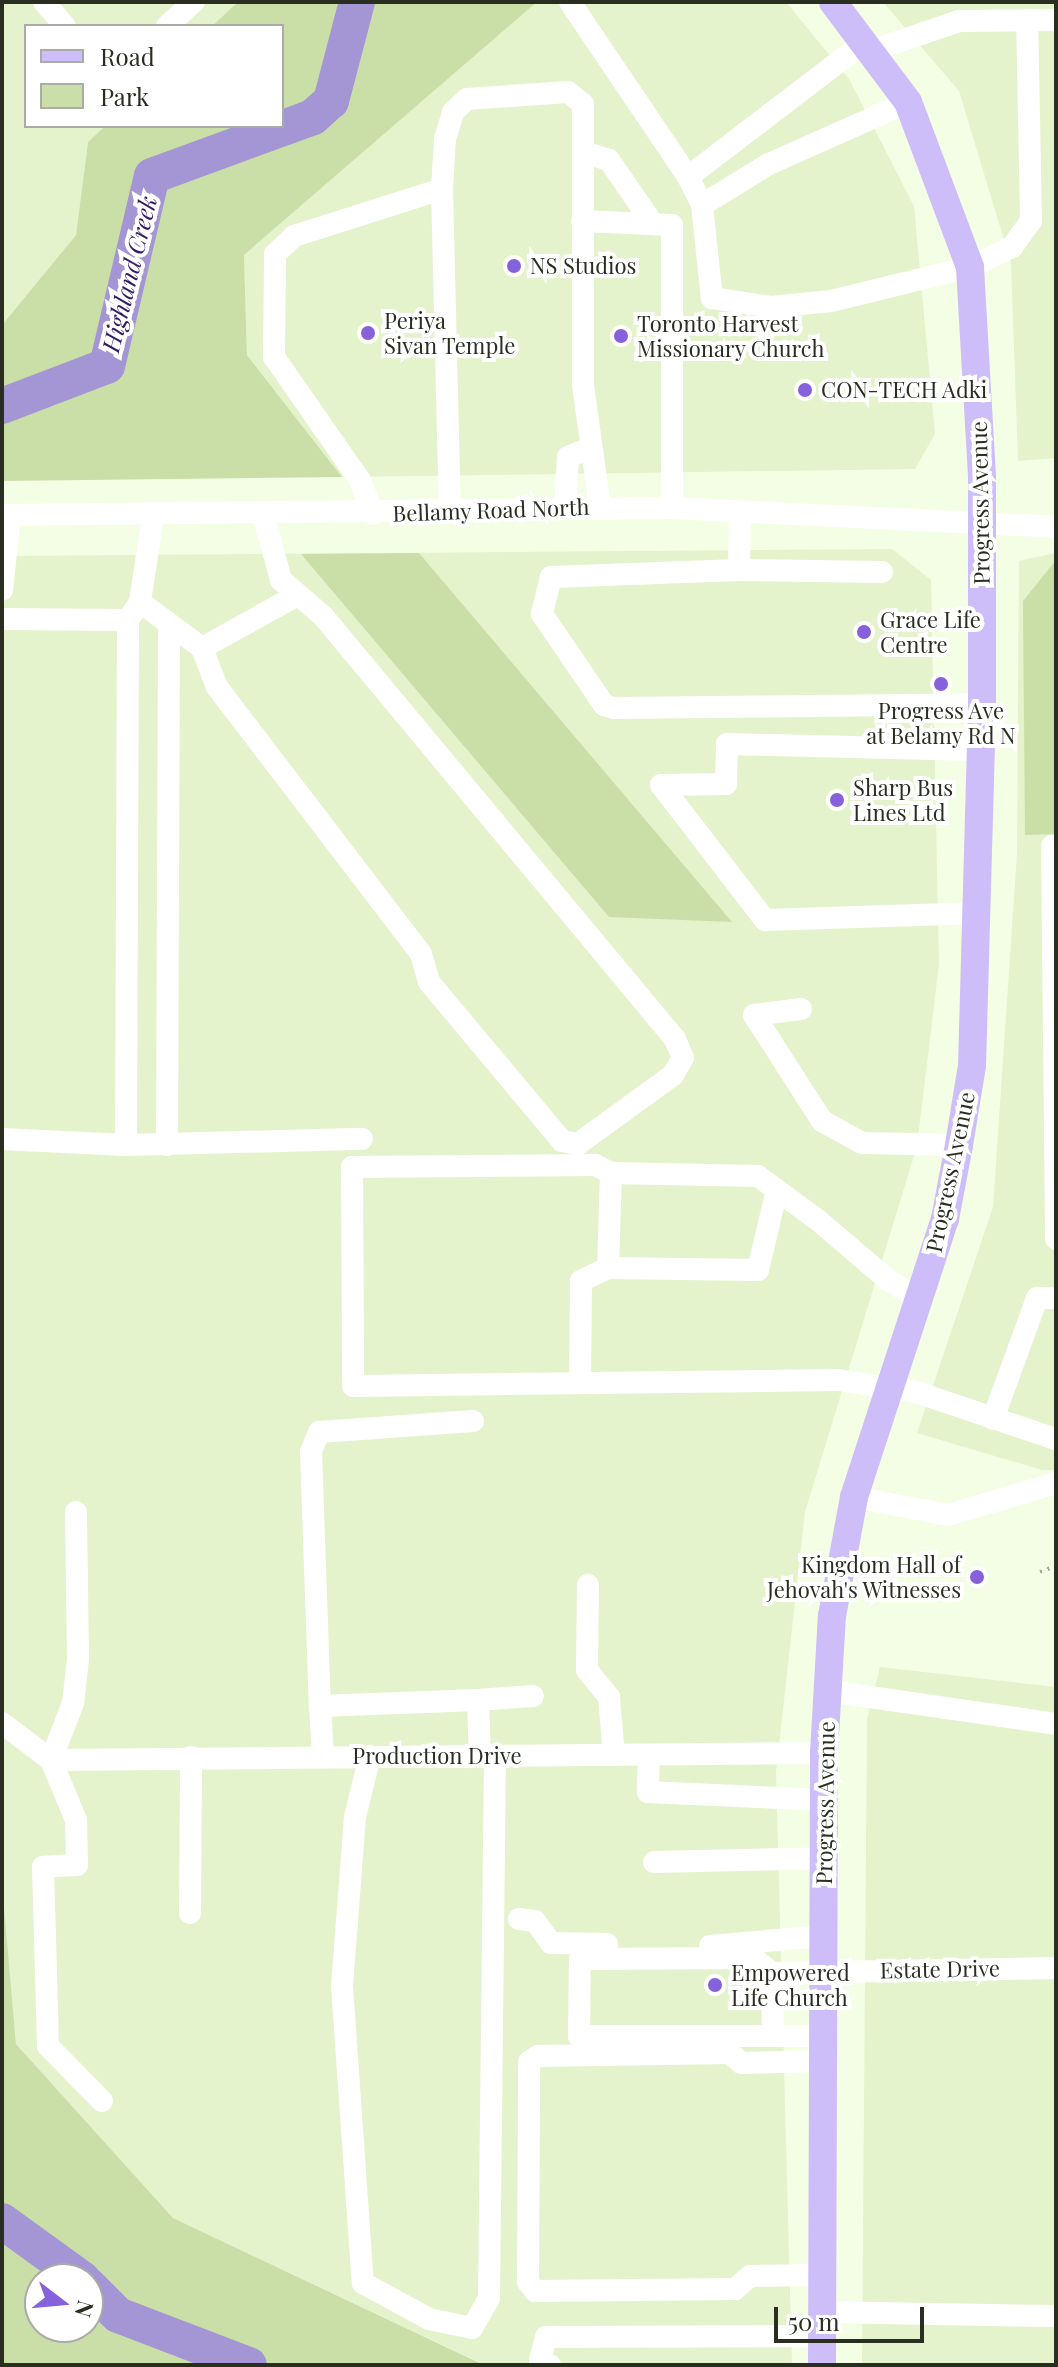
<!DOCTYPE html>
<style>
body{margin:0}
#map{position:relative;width:1058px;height:2367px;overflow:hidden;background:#f4fee4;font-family:"Playfair Display",serif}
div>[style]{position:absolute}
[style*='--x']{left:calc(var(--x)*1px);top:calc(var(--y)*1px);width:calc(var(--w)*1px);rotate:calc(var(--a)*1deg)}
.built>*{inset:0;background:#e4f3cb}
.green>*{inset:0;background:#cadfa8}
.river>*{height:36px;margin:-18px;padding:0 18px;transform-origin:18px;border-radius:18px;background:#a495d5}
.path>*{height:4px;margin-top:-2px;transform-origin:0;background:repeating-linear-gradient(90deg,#a2aa95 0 2px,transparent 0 8px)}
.minor>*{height:22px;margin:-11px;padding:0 11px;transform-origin:11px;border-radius:11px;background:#fff}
.major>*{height:28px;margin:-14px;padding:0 14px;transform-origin:14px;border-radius:14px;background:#cdbef9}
.dots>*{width:22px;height:22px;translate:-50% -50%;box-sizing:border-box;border:4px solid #fff;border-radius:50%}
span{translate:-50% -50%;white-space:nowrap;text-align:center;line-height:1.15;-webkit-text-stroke:8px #fff;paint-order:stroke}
.poi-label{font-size:22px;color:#292e21}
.left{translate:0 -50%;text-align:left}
.right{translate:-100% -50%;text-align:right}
.street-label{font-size:22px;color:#292e21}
.water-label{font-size:24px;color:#351a65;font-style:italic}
.frame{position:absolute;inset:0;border:4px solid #292e21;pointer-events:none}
.legend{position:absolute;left:24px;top:24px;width:260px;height:104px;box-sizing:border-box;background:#fff;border:2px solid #a9aba6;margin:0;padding:10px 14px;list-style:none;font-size:24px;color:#292e21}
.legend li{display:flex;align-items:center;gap:16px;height:40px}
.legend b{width:40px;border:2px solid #a9aba6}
.north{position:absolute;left:24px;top:2263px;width:80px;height:80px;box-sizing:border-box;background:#fff;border:2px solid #a9aba6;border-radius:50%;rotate:106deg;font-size:22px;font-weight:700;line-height:32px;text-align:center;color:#292e21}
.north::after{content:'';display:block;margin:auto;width:28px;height:36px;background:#8661dc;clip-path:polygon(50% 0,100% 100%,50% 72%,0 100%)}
.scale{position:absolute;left:774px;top:2307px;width:150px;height:36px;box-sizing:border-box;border:4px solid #292e21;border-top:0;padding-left:10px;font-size:24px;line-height:28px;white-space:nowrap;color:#292e21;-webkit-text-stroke:6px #fff;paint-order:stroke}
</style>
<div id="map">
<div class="built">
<i style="clip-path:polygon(2px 2px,238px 2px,212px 26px,26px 26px,26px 126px,105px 126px,88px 142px,76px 235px,2px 325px)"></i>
<i style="clip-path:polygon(537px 2px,786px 2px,849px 79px,914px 206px,935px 434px,915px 469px,342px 477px,247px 355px,244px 255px)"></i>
<i style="clip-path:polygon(883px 2px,1056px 2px,1056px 458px,1018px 461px,1011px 263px,959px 91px)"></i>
<i style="clip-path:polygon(892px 549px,931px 580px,939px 964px,917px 1146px,805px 1512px,776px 1772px,792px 2365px,485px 2365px,173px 2218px,16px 2044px,2px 1883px,2px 556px)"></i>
<i style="clip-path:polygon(1056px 553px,1056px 1470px,1042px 1470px,917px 1433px,993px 1207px,1017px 853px,1019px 561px)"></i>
<i style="clip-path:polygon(880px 1667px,1056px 1687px,1056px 2365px,862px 2365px,867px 1719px)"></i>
</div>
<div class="green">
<i style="clip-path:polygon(238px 2px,537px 2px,244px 255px,247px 355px,342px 477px,2px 481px,2px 325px,76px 235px,88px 142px,105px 126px,282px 126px,282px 26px,212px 26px)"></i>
<i style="clip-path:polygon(419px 553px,732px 922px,609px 917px,301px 554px)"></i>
<i style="clip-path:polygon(1056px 560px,1056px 834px,1025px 835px,1023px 601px)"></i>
<i style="clip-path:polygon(evenodd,2px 1883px,16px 2044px,173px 2218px,484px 2365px,2px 2365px,2px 1883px,40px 2279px,88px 2279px,88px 2327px,40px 2327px,40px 2279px)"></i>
</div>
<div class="river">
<i style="--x:2;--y:406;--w:112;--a:-20.9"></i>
<i style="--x:107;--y:366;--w:195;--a:-76.7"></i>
<i style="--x:152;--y:176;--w:171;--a:-20.1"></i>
<i style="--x:313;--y:117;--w:24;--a:-42"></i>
<i style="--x:331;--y:101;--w:102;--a:-75.3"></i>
<i style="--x:2;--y:2221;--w:99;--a:35.9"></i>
<i style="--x:88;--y:2285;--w:42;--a:45"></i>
<i style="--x:118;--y:2315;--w:140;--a:20.9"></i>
</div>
<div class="path">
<i style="--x:1040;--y:1572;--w:17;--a:-21"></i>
</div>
<div class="minor">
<i style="--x:44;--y:2;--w:32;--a:49"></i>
<i style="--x:570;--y:2;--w:211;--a:56"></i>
<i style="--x:688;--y:177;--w:224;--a:-37.4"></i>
<i style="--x:167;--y:26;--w:36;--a:-42"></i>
<i style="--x:874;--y:50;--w:90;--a:-18.8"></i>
<i style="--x:959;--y:21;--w:97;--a:-0.6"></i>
<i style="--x:583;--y:152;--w:27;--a:17"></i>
<i style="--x:609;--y:160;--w:78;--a:55.5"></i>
<i style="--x:688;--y:177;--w:31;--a:63"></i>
<i style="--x:702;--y:205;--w:94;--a:83.9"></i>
<i style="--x:712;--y:298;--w:60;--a:8.7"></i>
<i style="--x:771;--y:307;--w:60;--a:-5.7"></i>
<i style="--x:831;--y:301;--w:143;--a:-13.7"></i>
<i style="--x:970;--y:267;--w:47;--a:-25.5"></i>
<i style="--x:1012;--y:247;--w:32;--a:-54"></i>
<i style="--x:1031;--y:221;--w:201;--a:-91.1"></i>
<i style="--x:442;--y:189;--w:50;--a:-86.6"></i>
<i style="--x:445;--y:139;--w:28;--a:-73"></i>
<i style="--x:453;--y:112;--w:19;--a:-43"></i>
<i style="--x:467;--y:99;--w:101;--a:-4"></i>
<i style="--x:568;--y:92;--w:19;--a:39"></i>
<i style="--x:583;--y:104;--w:281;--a:90"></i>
<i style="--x:583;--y:385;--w:124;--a:82.1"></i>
<i style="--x:702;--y:205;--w:79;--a:-31.5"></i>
<i style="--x:769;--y:164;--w:152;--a:-24"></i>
<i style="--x:582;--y:221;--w:90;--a:2.5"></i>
<i style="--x:672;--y:225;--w:283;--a:90"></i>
<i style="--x:565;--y:507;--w:50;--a:-86.6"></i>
<i style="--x:568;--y:457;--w:22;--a:-22"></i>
<i style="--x:740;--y:513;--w:57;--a:91"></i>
<i style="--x:739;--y:570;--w:143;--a:0.8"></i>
<i style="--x:373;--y:514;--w:34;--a:-111"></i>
<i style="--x:361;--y:482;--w:152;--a:-124.8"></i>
<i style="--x:274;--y:357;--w:103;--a:-89.4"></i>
<i style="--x:275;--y:254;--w:26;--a:-43"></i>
<i style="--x:294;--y:236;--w:155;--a:-17.6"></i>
<i style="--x:442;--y:189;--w:321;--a:88.6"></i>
<i style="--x:2;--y:515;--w:670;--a:-0.6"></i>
<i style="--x:672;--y:508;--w:384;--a:2.8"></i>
<i style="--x:739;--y:570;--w:188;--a:177.9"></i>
<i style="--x:551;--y:577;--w:38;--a:104"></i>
<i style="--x:542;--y:614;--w:110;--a:55.7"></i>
<i style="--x:604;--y:705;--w:10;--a:17"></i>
<i style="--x:614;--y:708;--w:368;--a:-0.6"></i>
<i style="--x:2;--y:590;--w:75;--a:-83.9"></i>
<i style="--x:140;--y:602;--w:77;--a:36.6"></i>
<i style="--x:202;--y:648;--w:42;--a:69"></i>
<i style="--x:217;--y:687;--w:336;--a:52.6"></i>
<i style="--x:421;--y:954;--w:29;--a:74"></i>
<i style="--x:429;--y:982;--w:207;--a:50.1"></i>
<i style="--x:562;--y:1141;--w:16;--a:11"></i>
<i style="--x:578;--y:1144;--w:117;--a:-36"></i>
<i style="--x:673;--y:1075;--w:20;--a:-60"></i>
<i style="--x:683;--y:1058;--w:21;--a:-113"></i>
<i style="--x:675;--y:1039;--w:550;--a:-129.77"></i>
<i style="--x:323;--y:616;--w:55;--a:-139.4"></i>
<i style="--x:281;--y:580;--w:65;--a:-105.1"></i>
<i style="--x:2;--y:619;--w:126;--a:0.5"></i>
<i style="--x:128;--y:620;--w:22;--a:-56"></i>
<i style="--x:140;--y:602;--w:87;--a:-81.4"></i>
<i style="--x:202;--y:648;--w:107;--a:-29"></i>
<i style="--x:1052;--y:846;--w:393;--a:89.4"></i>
<i style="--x:979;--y:913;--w:214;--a:178.1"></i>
<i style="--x:765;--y:920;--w:170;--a:-127.6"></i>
<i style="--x:661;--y:785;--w:65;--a:-0.9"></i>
<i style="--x:726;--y:784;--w:40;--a:-88.6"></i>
<i style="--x:727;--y:744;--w:254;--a:1.4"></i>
<i style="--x:801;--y:1009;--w:47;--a:172.7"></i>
<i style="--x:754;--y:1015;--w:126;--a:57.3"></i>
<i style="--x:822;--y:1121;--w:46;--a:28.8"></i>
<i style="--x:862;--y:1143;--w:97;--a:1.2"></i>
<i style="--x:2;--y:1139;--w:124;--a:2.8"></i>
<i style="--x:126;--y:1145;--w:236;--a:-1.5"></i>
<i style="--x:126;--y:1145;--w:525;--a:-89.78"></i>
<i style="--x:167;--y:1145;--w:518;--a:-89.78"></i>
<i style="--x:611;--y:1173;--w:18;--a:-153"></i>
<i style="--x:595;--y:1165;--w:243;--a:179.5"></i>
<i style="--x:352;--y:1167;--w:219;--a:89.7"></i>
<i style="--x:353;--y:1386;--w:485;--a:-0.7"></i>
<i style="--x:838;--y:1380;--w:79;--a:8.7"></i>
<i style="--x:916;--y:1392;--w:148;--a:18.6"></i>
<i style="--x:777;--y:1190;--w:82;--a:103.4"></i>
<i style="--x:758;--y:1270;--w:150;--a:-179.2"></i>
<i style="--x:608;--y:1268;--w:95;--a:-88.2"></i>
<i style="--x:611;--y:1173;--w:147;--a:1.2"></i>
<i style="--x:758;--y:1176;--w:76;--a:36.4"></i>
<i style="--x:819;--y:1221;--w:91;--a:40.5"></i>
<i style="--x:888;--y:1280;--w:39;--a:31"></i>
<i style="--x:580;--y:1381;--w:100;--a:-89.4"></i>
<i style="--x:581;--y:1281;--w:30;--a:-26"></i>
<i style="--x:993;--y:1419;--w:129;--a:-70"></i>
<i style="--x:1037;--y:1298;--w:19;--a:0"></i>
<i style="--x:473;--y:1421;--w:154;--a:175.9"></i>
<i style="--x:319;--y:1432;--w:22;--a:112"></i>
<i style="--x:311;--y:1452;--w:254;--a:88"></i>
<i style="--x:320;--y:1706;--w:158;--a:-2.2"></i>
<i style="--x:478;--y:1700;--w:56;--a:88"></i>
<i style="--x:854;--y:1497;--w:96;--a:10.8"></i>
<i style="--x:948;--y:1515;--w:113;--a:-16.5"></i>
<i style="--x:588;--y:1585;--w:85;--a:90.7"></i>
<i style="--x:587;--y:1670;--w:35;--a:51"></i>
<i style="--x:609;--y:1697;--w:58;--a:85.1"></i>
<i style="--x:828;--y:1691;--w:230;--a:8.2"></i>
<i style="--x:478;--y:1700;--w:55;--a:-4.2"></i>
<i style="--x:320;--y:1706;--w:51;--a:86.6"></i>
<i style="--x:2;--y:1723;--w:61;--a:37.1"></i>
<i style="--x:51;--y:1760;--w:65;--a:67.4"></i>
<i style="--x:76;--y:1820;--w:45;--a:88.7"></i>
<i style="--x:77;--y:1865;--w:34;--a:177"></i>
<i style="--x:43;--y:1867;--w:179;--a:88.4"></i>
<i style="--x:48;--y:2046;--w:77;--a:45.5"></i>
<i style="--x:649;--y:1755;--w:37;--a:92"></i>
<i style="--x:648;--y:1792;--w:176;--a:2.6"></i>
<i style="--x:370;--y:1756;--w:63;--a:103.8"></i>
<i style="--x:355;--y:1817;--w:169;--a:94.4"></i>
<i style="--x:342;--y:1986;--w:298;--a:86"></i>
<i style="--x:363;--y:2283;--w:75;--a:28.6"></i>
<i style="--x:429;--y:2319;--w:44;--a:11.8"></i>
<i style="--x:472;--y:2328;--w:34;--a:-60"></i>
<i style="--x:489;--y:2298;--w:543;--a:-89.37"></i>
<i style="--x:51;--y:1760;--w:773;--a:-0.52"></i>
<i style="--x:51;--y:1760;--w:61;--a:-68.9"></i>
<i style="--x:73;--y:1703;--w:44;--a:-83.5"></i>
<i style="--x:78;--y:1659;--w:147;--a:-90.8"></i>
<i style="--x:654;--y:1862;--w:170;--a:-1.3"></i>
<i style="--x:190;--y:1913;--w:156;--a:-89.6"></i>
<i style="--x:519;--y:1919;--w:16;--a:7"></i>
<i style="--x:535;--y:1921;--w:27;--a:54"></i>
<i style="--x:551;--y:1943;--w:56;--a:1"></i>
<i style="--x:710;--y:1946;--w:113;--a:-5.1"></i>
<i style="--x:772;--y:1973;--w:63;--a:89.1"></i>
<i style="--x:823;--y:2036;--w:244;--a:180"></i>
<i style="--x:579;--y:2036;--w:77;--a:-89.3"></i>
<i style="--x:580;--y:1959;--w:173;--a:-0.3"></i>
<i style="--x:753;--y:1958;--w:24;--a:38"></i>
<i style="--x:772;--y:1973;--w:284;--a:-1"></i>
<i style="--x:822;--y:2275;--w:72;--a:179.2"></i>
<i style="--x:750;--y:2276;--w:20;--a:139"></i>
<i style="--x:735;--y:2289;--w:200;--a:179.4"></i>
<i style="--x:535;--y:2291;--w:11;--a:-128"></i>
<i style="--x:528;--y:2282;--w:220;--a:-89.7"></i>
<i style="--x:529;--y:2062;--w:11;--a:-34"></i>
<i style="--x:538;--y:2056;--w:192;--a:-0.9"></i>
<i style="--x:730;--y:2053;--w:15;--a:42"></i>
<i style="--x:741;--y:2063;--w:82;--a:-1.4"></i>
<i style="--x:822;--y:2312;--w:234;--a:1"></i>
<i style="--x:550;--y:2365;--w:11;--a:-153"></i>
<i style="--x:540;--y:2360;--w:24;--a:-75"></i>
<i style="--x:546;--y:2337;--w:276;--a:-0.2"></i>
</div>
<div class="major">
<i style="--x:822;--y:2365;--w:612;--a:-89.81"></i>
<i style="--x:824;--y:1753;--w:137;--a:-86.7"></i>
<i style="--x:832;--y:1616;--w:121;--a:-79.5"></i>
<i style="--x:854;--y:1497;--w:293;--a:-71.9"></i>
<i style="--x:945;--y:1219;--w:75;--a:-79.3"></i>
<i style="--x:959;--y:1145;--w:80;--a:-80.7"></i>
<i style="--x:972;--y:1066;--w:362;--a:-88.4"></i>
<i style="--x:982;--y:704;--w:228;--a:-90"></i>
<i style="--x:982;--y:476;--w:209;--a:-93.3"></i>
<i style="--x:970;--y:267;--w:176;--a:-110.6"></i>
<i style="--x:908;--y:102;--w:125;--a:-126.9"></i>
</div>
<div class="dots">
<i style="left:514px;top:266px;background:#8661dc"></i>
<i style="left:368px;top:333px;background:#8661dc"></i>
<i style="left:621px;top:336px;background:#8661dc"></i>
<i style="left:805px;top:390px;background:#8661dc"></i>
<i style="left:864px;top:632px;background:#8661dc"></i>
<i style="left:941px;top:684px;background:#8661dc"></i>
<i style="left:837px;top:800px;background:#8661dc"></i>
<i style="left:977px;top:1577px;background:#8661dc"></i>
<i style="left:715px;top:1985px;background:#8661dc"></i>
</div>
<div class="poi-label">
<span class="left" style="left:530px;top:266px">NS Studios</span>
<span class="left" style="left:384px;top:333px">Periya<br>Sivan Temple</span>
<span class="left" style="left:637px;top:336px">Toronto Harvest<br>Missionary Church</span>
<span class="left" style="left:821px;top:390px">CON-TECH Adki</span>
<span class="left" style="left:880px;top:632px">Grace Life<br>Centre</span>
<span style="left:941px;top:723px">Progress Ave<br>at Belamy Rd N</span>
<span class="left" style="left:853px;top:800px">Sharp Bus<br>Lines Ltd</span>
<span class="right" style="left:961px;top:1577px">Kingdom Hall of<br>Jehovah's Witnesses</span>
<span class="left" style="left:731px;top:1985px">Empowered<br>Life Church</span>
</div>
<div class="street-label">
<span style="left:980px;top:503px;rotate:-91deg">Progress Avenue</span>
<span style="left:491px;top:510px;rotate:-2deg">Bellamy Road North</span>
<span style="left:950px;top:1172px;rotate:-78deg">Progress Avenue</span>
<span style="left:437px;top:1756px">Production Drive</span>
<span style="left:825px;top:1803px;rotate:-89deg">Progress Avenue</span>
<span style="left:940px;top:1969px;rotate:-1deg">Estate Drive</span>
</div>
<div class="water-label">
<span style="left:129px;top:274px;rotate:-76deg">Highland Creek</span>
</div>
<div class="frame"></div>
<ul class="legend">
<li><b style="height:10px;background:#cdbef9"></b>Road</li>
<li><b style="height:22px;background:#cadfa8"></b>Park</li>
</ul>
<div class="north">N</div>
<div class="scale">50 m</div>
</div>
